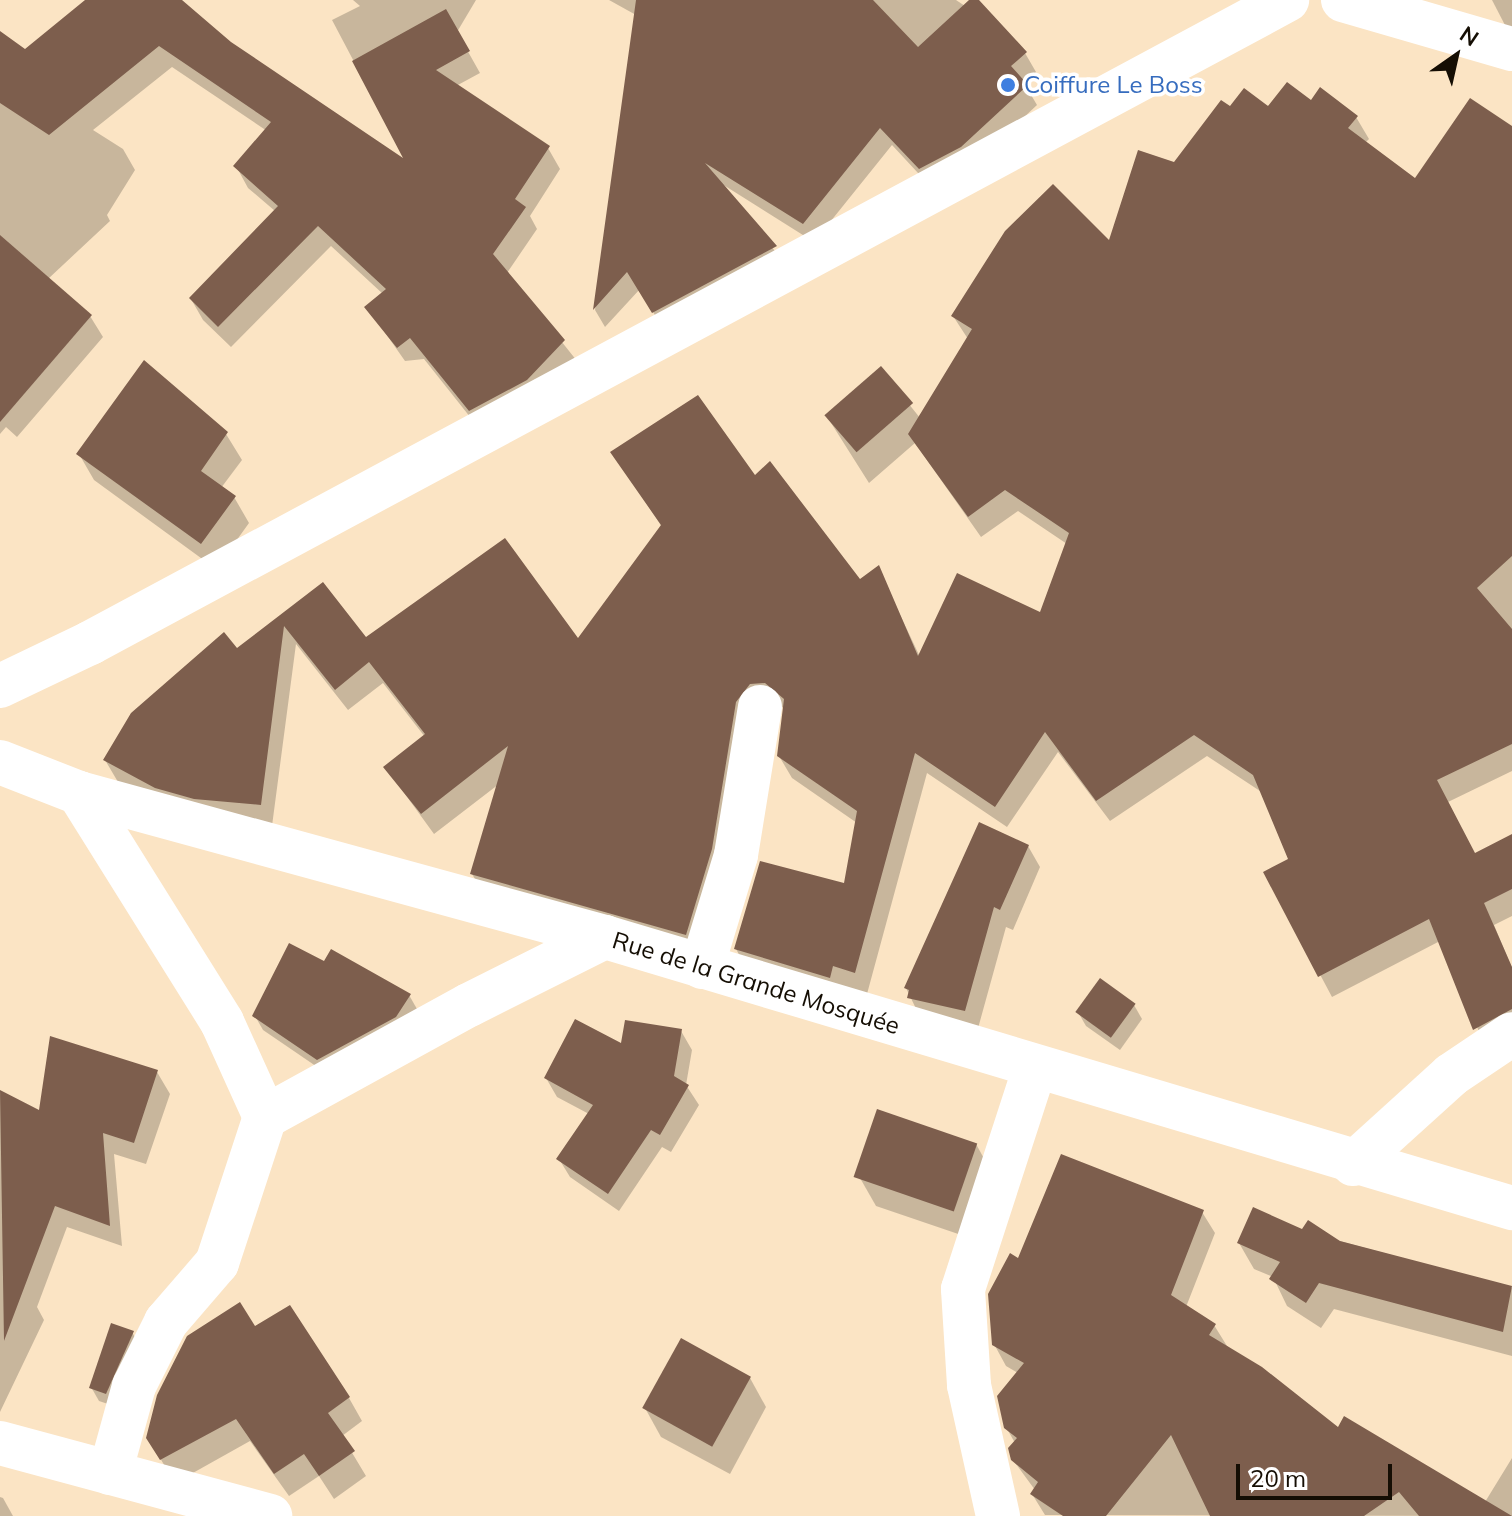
<!DOCTYPE html>
<meta charset="utf-8">
<style>
body{margin:0}
#map{position:relative;width:1512px;height:1516px;overflow:hidden;background:#fbe4c4;font-family:Mulish,sans-serif}
div>[style]{position:absolute}
[style*='--x']{left:calc(var(--x)*1px);top:calc(var(--y)*1px);width:calc(var(--w)*1px);rotate:calc(var(--a)*1deg)}
.shadow>*{inset:0;background:#0003}
.building>*{inset:0;background:#7d5e4d;transform-origin:0 0}
.minor>*{height:44px;margin:-22px;padding:0 22px;transform-origin:22px;border-radius:22px;background:#fff}
.dots>*{width:22px;height:22px;translate:-50% -50%;box-sizing:border-box;border:4px solid #fff;border-radius:50%}
span{translate:-50% -50%;white-space:nowrap;text-align:center;line-height:1.15;-webkit-text-stroke:7px #fff;paint-order:stroke}
.shop-label{font-size:24px;color:#366cbe}
.left{translate:0 -50%;text-align:left}
.street-label{font-size:24px;color:#150e04}
.north{position:absolute;left:1416px;top:16px;width:80px;height:80px;-webkit-text-stroke:6px #fff;paint-order:stroke;rotate:34deg;font-size:22px;font-weight:700;line-height:32px;text-align:center;color:#150e04}
.north::after{content:'';display:block;margin:auto;width:28px;height:36px;background:#150e04;clip-path:polygon(50% 0,100% 100%,50% 72%,0 100%)}
.scale{position:absolute;left:1236px;top:1464px;width:156px;height:36px;box-sizing:border-box;border:4px solid #150e04;border-top:0;padding-left:10px;font-size:24px;line-height:28px;white-space:nowrap;color:#150e04;-webkit-text-stroke:6px #fff;paint-order:stroke}
</style>
<div id="map">
<div class="shadow">
<i style="clip-path:polygon(88px 0,179px 0,229px 43px,408px 164px,332px 20px,360px 6px,353px 0,476px 0,457px 32px,480px 73px,456px 86px,548px 148px,560px 169px,530px 216px,537px 229px,507px 273px,577px 361px,482px 432px,424px 359px,405px 361px,367px 307px,383px 294px,331px 246px,231px 347px,203px 320px,191px 299px,275px 211px,248px 188px,236px 166px,267px 131px,172px 67px,93px 130px,123px 149px,135px 170px,107px 215px,110px 221px,48px 279px,90px 316px,103px 337px,17px 437px,6px 427px,0 434px,0 60px,25px 52px)"></i>
<i style="clip-path:polygon(609px 0,956px 0,965px 6px,976px 0,1025px 53px,1036px 72px,1024px 83px,1037px 105px,972px 166px,931px 187px,892px 145px,814px 242px,722px 184px,786px 265px,664px 331px,640px 289px,605px 327px,595px 310px,636px 15px)"></i>
<i style="clip-path:polygon(1492px 0,1512px 0,1512px 27px,1507px 29px)"></i>
<i style="clip-path:polygon(1311px 103px,1356px 117px,1369px 139px,1365px 143px,1416px 181px,1512px 130px,1512px 771px,1448px 802px,1475px 855px,1512px 836px,1512px 916px,1494px 925px,1512px 968px,1512px 1036px,1487px 1050px,1440px 941px,1332px 997px,1266px 873px,1291px 860px,1263px 793px,1207px 756px,1110px 821px,1058px 752px,1007px 827px,927px 773px,867px 994px,748px 971px,736px 949px,846px 886px,857px 823px,792px 778px,779px 756px,786px 708px,764px 704px,698px 956px,485px 896px,472px 874px,499px 784px,434px 834px,386px 768px,425px 737px,383px 683px,348px 710px,296px 644px,272px 826px,118px 782px,105px 760px,323px 585px,365px 640px,578px 641px,662px 527px,613px 453px,754px 478px,860px 582px,878px 568px,920px 657px,1041px 615px,1067px 544px,1018px 511px,981px 537px,915px 443px,869px 483px,826px 415px,881px 369px,920px 418px,968px 339px,953px 316px,1110px 244px,1174px 164px,1230px 108px)"></i>
<i style="clip-path:polygon(226px 434px,242px 460px,221px 488px,234px 497px,249px 523px,216px 569px,94px 480px,79px 454px)"></i>
<i style="clip-path:polygon(1028px 846px,1040px 867px,1013px 930px,1006px 927px,977px 1032px,921px 1019px,906px 988px)"></i>
<i style="clip-path:polygon(325px 963px,409px 995px,417px 1009px,326px 1073px,263px 1030px,255px 1016px)"></i>
<i style="clip-path:polygon(1134px 1005px,1142px 1019px,1120px 1050px,1086px 1026px,1078px 1012px)"></i>
<i style="clip-path:polygon(681px 1031px,692px 1050px,686px 1085px,699px 1105px,671px 1152px,662px 1147px,619px 1211px,570px 1177px,559px 1159px,589px 1114px,557px 1097px,546px 1078px,622px 1046px)"></i>
<i style="clip-path:polygon(157px 1072px,170px 1094px,146px 1164px,114px 1154px,122px 1246px,67px 1227px,37px 1307px,44px 1320px,0 1412px,0 1095px,40px 1112px)"></i>
<i style="clip-path:polygon(976px 1144px,992px 1173px,970px 1238px,876px 1206px,860px 1178px)"></i>
<i style="clip-path:polygon(1202px 1212px,1215px 1233px,1186px 1307px,1214px 1325px,1227px 1346px,1338px 1429px,1485px 1502px,1512px 1458px,1512px 1516px,1045px 1515px,1032px 1494px,1035px 1490px,1013px 1460px,1015px 1443px,1006px 1427px,1018px 1373px,1006px 1366px,994px 1344px,1019px 1260px)"></i>
<i style="clip-path:polygon(1303px 1231px,1512px 1288px,1512px 1356px,1334px 1309px,1321px 1328px,1287px 1306px,1273px 1277px,1254px 1269px,1239px 1243px)"></i>
<i style="clip-path:polygon(254px 1329px,349px 1398px,362px 1421px,342px 1436px,366px 1476px,334px 1499px,319px 1476px,289px 1496px,250px 1441px,175px 1483px,148px 1438px)"></i>
<i style="clip-path:polygon(132px 1332px,140px 1346px,114px 1406px,99px 1401px,91px 1387px)"></i>
<i style="clip-path:polygon(750px 1378px,766px 1407px,730px 1474px,661px 1437px,645px 1408px)"></i>
<i style="clip-path:polygon(0 1497px,3px 1498px,13px 1516px,0 1516px)"></i>
</div>
<div class="building">
<i style="clip-path:polygon(85px 0,182px 0,231px 42px,403px 158px,352px 61px,446px 9px,470px 51px,436px 70px,550px 146px,515px 199px,526px 207px,493px 254px,565px 340px,527px 380px,469px 411px,410px 338px,397px 348px,364px 307px,386px 289px,318px 226px,218px 327px,189px 298px,278px 206px,233px 166px,271px 122px,159px 46px,49px 135px,0 103px,0 31px,25px 49px)"></i>
<i style="clip-path:polygon(636px 0,873px 0,918px 47px,969px 0,979px 0,1027px 52px,1011px 66px,1028px 85px,961px 147px,919px 169px,880px 128px,803px 224px,705px 163px,777px 246px,652px 313px,627px 272px,593px 310px)"></i>
<i style="clip-path:polygon(1287px 82px,1311px 100px,1320px 87px,1358px 116px,1348px 128px,1415px 178px,1470px 98px,1512px 126px,1512px 556px,1477px 588px,1512px 629px,1512px 744px,1437px 780px,1475px 853px,1512px 834px,1512px 889px,1484px 903px,1512px 967px,1512px 1009px,1473px 1030px,1429px 919px,1318px 977px,1263px 872px,1288px 859px,1253px 775px,1194px 735px,1096px 801px,1045px 732px,995px 807px,915px 753px,855px 973px,833px 966px,830px 978px,734px 949px,760px 861px,844px 883px,857px 811px,777px 756px,784px 699px,765px 683px,750px 684px,736px 702px,712px 849px,686px 935px,470px 874px,508px 746px,421px 814px,383px 767px,425px 734px,369px 662px,335px 690px,284px 626px,261px 805px,194px 799px,155px 788px,103px 760px,131px 713px,224px 632px,237px 648px,323px 582px,366px 637px,505px 538px,578px 638px,661px 525px,610px 452px,698px 395px,755px 475px,770px 461px,860px 579px,879px 565px,918px 656px,957px 573px,1040px 612px,1069px 533px,1005px 490px,968px 517px,908px 434px,972px 329px,951px 316px,1005px 231px,1053px 184px,1109px 240px,1138px 150px,1174px 162px,1221px 100px,1230px 106px,1244px 88px,1268px 106px)"></i>
<i style="clip-path:polygon(0 235px,92px 315px,0 422px)"></i>
<i style="clip-path:polygon(144px 360px,228px 432px,201px 471px,236px 496px,201px 544px,76px 454px)"></i>
<i style="left:881px;top:366px;width:49px;height:75px;rotate:49deg"></i>
<i style="clip-path:polygon(979px 822px,1029px 845px,1000px 910px,994px 907px,965px 1011px,907px 998px,909px 990px,904px 988px)"></i>
<i style="clip-path:polygon(289px 943px,324px 961px,331px 949px,411px 994px,396px 1017px,317px 1060px,252px 1016px)"></i>
<i style="left:1100px;top:978px;width:44px;height:42px;rotate:36deg"></i>
<i style="clip-path:polygon(575px 1019px,621px 1043px,625px 1020px,682px 1029px,674px 1076px,689px 1085px,660px 1135px,651px 1130px,608px 1194px,556px 1159px,593px 1105px,544px 1078px)"></i>
<i style="clip-path:polygon(50px 1036px,158px 1070px,134px 1143px,103px 1133px,110px 1226px,55px 1206px,4px 1341px,0 1090px,39px 1110px)"></i>
<i style="left:877px;top:1109px;width:106px;height:72px;rotate:19deg"></i>
<i style="clip-path:polygon(1061px 1154px,1204px 1210px,1171px 1295px,1216px 1324px,1209px 1335px,1262px 1367px,1338px 1427px,1344px 1416px,1512px 1516px,1419px 1516px,1399px 1492px,1364px 1516px,1210px 1516px,1171px 1435px,1106px 1516px,1063px 1516px,1030px 1494px,1038px 1482px,1011px 1460px,1008px 1448px,1017px 1438px,1004px 1428px,997px 1396px,1024px 1363px,992px 1345px,988px 1294px,1010px 1253px,1018px 1258px)"></i>
<i style="clip-path:polygon(1253px 1207px,1302px 1229px,1308px 1220px,1340px 1241px,1512px 1286px,1503px 1332px,1319px 1283px,1306px 1303px,1269px 1279px,1280px 1262px,1237px 1243px)"></i>
<i style="clip-path:polygon(240px 1302px,255px 1326px,290px 1305px,350px 1397px,328px 1413px,355px 1451px,319px 1476px,304px 1454px,274px 1474px,236px 1419px,160px 1460px,146px 1438px,157px 1395px,187px 1336px)"></i>
<i style="clip-path:polygon(111px 1323px,134px 1331px,106px 1394px,89px 1388px)"></i>
<i style="left:681px;top:1338px;width:80px;height:80px;rotate:29deg"></i>
</div>
<div class="minor">
<i style="--x:1343;--y:0;--w:176;--a:16.2"></i>
<i style="--x:0;--y:686;--w:100;--a:-25.5"></i>
<i style="--x:90;--y:643;--w:1359;--a:-28.24"></i>
<i style="--x:0;--y:762;--w:85;--a:21.4"></i>
<i style="--x:79;--y:793;--w:545;--a:15.31"></i>
<i style="--x:605;--y:937;--w:947;--a:16.64"></i>
<i style="--x:79;--y:793;--w:270;--a:58"></i>
<i style="--x:222;--y:1022;--w:104;--a:65.6"></i>
<i style="--x:265;--y:1117;--w:233;--a:-28.8"></i>
<i style="--x:469;--y:1005;--w:152;--a:-26.6"></i>
<i style="--x:702;--y:967;--w:117;--a:-73.1"></i>
<i style="--x:736;--y:855;--w:150;--a:-80.8"></i>
<i style="--x:1353;--y:1164;--w:132;--a:-42.2"></i>
<i style="--x:1451;--y:1075;--w:73;--a:-33.9"></i>
<i style="--x:0;--y:1443;--w:280;--a:15.1"></i>
<i style="--x:110;--y:1473;--w:90;--a:-74.6"></i>
<i style="--x:134;--y:1386;--w:72;--a:-63.4"></i>
<i style="--x:166;--y:1322;--w:78;--a:-49.2"></i>
<i style="--x:217;--y:1263;--w:154;--a:-71.8"></i>
<i style="--x:998;--y:1516;--w:134;--a:-102.5"></i>
<i style="--x:969;--y:1385;--w:96;--a:-93.6"></i>
<i style="--x:963;--y:1289;--w:233;--a:-72"></i>
</div>
<div class="dots">
<i style="left:1008px;top:85px;background:#3f7fe0"></i>
</div>
<div class="shop-label">
<span class="left" style="left:1024px;top:85px">Coiffure Le Boss</span>
</div>
<div class="street-label">
<span style="left:756px;top:983px;rotate:17deg">Rue de la Grande Mosquée</span>
</div>
<div class="north">N</div>
<div class="scale">20 m</div>
</div>
